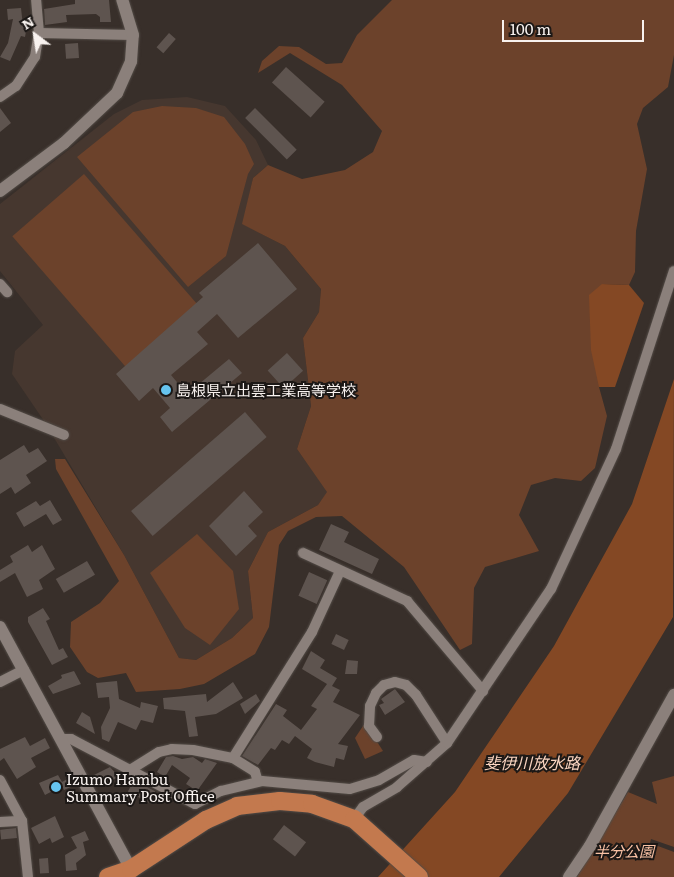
<!DOCTYPE html>
<meta charset="utf-8">
<style>
body{margin:0}
#map{position:relative;width:674px;height:877px;overflow:hidden;background:#382f2a;font-family:Literata,"Noto Sans JP",serif}
div>[style]{position:absolute}
[style*='--x']{left:calc(var(--x)*1px);top:calc(var(--y)*1px);width:calc(var(--w)*1px);rotate:calc(var(--a)*1deg)}
.built>*{inset:0;background:#46372f}
.green>*{inset:0;background:#6c422b;transform-origin:0 0}
.water>*{inset:0;background:#844824}
.building>*{inset:0;background:#5e544f;transform-origin:0 0}
.roads{filter:drop-shadow(0 0 1px #534c47) drop-shadow(0 0 1px #534c47)}
.minor>*{height:10px;margin:-5px;padding:0 5px;transform-origin:5px;border-radius:5px;background:#8b807b}
.tertiary>*{height:12px;margin:-6px;padding:0 6px;transform-origin:6px;border-radius:6px;background:#8b807b}
.trunk>*{height:18px;margin:-9px;padding:0 9px;transform-origin:9px;border-radius:9px;background:#c3794e}
.dots>*{width:14px;height:14px;translate:-50% -50%;box-sizing:border-box;border:2px solid #1c1816;border-radius:50%}
span{translate:-50% -50%;white-space:nowrap;text-align:center;line-height:1.15;-webkit-text-stroke:4px #1c1816;paint-order:stroke}
.poi-label{font-size:15px;color:#f8f2ef}
.left{translate:0 -50%;text-align:left}
.park-label{font-size:15px;color:#fac2a5;font-style:italic}
.water-label{font-size:16px;color:#fbd5c1;font-style:italic}
.north{position:absolute;left:10px;top:10px;width:50px;height:50px;-webkit-text-stroke:4px #1c1816;paint-order:stroke;rotate:329deg;font-size:14px;font-weight:700;line-height:20px;text-align:center;color:#f8f2ef}
.north::after{content:'';display:block;margin:auto;width:18px;height:22px;background:#f8f2ef;clip-path:polygon(50% 0,100% 100%,50% 72%,0 100%)}
.scale{position:absolute;left:502px;top:20px;width:142px;height:22px;box-sizing:border-box;border:2px solid #f8f2ef;border-top:0;padding-left:6px;font-size:15px;line-height:18px;white-space:nowrap;color:#f8f2ef;-webkit-text-stroke:4px #1c1816;paint-order:stroke}
</style>
<div id="map">
<div class="built">
<i style="clip-path:polygon(187px 97px,225px 106px,256px 140px,268px 165px,253px 178px,243px 224px,285px 246px,321px 289px,319px 312px,303px 338px,311px 406px,297px 449px,328px 492px,318px 505px,268px 532px,248px 571px,253px 618px,232px 638px,196px 660px,179px 658px,124px 555px,44px 421px,12px 374px,15px 351px,43px 325px,0 271px,0 204px,114px 114px,142px 100px)"></i>
</div>
<div class="green">
<i style="clip-path:polygon(392px 0,674px 0,674px 55px,668px 87px,643px 108px,637px 124px,647px 169px,636px 231px,635px 272px,629px 285px,602px 284px,599px 387px,607px 416px,595px 468px,581px 481px,555px 478px,531px 485px,519px 515px,539px 551px,485px 567px,474px 588px,472px 644px,460px 650px,404px 567px,342px 516px,316px 517px,288px 531px,279px 545px,269px 627px,255px 654px,204px 684px,180px 689px,136px 692px,126px 673px,98px 678px,87px 672px,70px 647px,71px 622px,100px 603px,119px 581px,56px 469px,55px 459px,65px 459px,124px 555px,179px 658px,196px 660px,232px 638px,253px 618px,248px 571px,268px 532px,318px 505px,327px 492px,297px 449px,311px 406px,303px 338px,319px 312px,321px 289px,285px 246px,242px 224px,253px 178px,268px 165px,302px 179px,345px 170px,373px 152px,382px 131px,342px 85px,290px 53px,258px 73px,262px 61px,279px 46px,299px 47px,326px 64px,342px 63px,357px 35px)"></i>
<i style="clip-path:polygon(162px 106px,196px 108px,224px 117px,245px 144px,254px 164px,248px 174px,226px 256px,188px 287px,77px 157px,133px 112px)"></i>
<i style="left:84px;top:174px;width:177px;height:95px;rotate:49deg"></i>
<i style="clip-path:polygon(197px 534px,233px 571px,239px 609px,210px 645px,185px 628px,150px 573px)"></i>
<i style="clip-path:polygon(365px 723px,383px 751px,365px 759px,355px 738px)"></i>
<i style="clip-path:polygon(674px 776px,674px 847px,651px 839px,650px 843px,674px 852px,674px 877px,577px 877px,628px 792px,657px 804px,652px 782px)"></i>
</div>
<div class="water">
<i style="clip-path:polygon(602px 284px,629px 285px,644px 303px,615px 387px,599px 387px,591px 350px,589px 295px)"></i>
<i style="clip-path:polygon(674px 379px,673px 617px,568px 793px,499px 877px,378px 877px,455px 792px,554px 646px,632px 504px)"></i>
</div>
<div class="building">
<i style="clip-path:polygon(75px 0,109px 0,111px 22px,100px 22px,100px 17px,96px 14px,66px 15px,67px 22px,45px 25px,44px 9px,75px 4px)"></i>
<i style="clip-path:polygon(21px 8px,23px 26px,27px 26px,25px 37px,21px 36px,10px 61px,0 57px,8px 43px,13px 19px,8px 20px,7px 9px)"></i>
<i style="left:169px;top:33px;width:9px;height:19px;rotate:41deg"></i>
<i style="left:78px;top:43px;width:15px;height:13px;rotate:86deg"></i>
<i style="left:286px;top:67px;width:52px;height:21px;rotate:42deg"></i>
<i style="clip-path:polygon(0 108px,11px 123px,0 132px)"></i>
<i style="left:255px;top:108px;width:59px;height:14px;rotate:45deg"></i>
<i style="clip-path:polygon(258px 243px,297px 289px,238px 338px,217px 314px,197px 332px,208px 344px,171px 375px,187px 394px,229px 359px,242px 373px,172px 432px,160px 417px,170px 408px,153px 388px,139px 401px,116px 374px,203px 297px,199px 293px)"></i>
<i style="left:287px;top:353px;width:24px;height:26px;rotate:48deg"></i>
<i style="left:245px;top:412px;width:33px;height:151px;rotate:49deg"></i>
<i style="clip-path:polygon(24px 445px,29px 453px,38px 448px,47px 461px,26px 475px,31px 483px,15px 494px,11px 487px,0 494px,0 460px)"></i>
<i style="clip-path:polygon(244px 491px,263px 512px,248px 526px,257px 536px,236px 556px,209px 526px)"></i>
<i style="clip-path:polygon(50px 500px,62px 520px,53px 525px,46px 514px,24px 527px,16px 513px,36px 501px,40px 506px)"></i>
<i style="clip-path:polygon(331px 524px,349px 532px,344px 542px,379px 559px,372px 574px,319px 550px)"></i>
<i style="clip-path:polygon(28px 545px,32px 552px,42px 545px,55px 569px,39px 580px,43px 589px,27px 597px,15px 573px,0 582px,0 570px,13px 562px,10px 556px)"></i>
<i style="left:87px;top:561px;width:16px;height:36px;rotate:60deg"></i>
<i style="left:309px;top:572px;width:20px;height:26px;rotate:24deg"></i>
<i style="clip-path:polygon(43px 608px,50px 619px,46px 621px,59px 650px,63px 648px,68px 657px,52px 665px,28px 622px,28px 617px)"></i>
<i style="left:336px;top:634px;width:14px;height:11px;rotate:25deg"></i>
<i style="clip-path:polygon(311px 651px,325px 660px,320px 668px,337px 678px,332px 686px,340px 690px,333px 702px,360px 715px,338px 744px,348px 746px,344px 760px,336px 758px,334px 767px,315px 762px,307px 758px,312px 749px,295px 736px,289px 744px,282px 740px,275px 750px,271px 748px,258px 765px,242px 756px,276px 704px,287px 710px,283px 716px,301px 730px,317px 709px,311px 706px,327px 684px,302px 669px)"></i>
<i style="clip-path:polygon(347px 660px,358px 661px,357px 674px,345px 674px)"></i>
<i style="clip-path:polygon(74px 671px,81px 684px,53px 694px,48px 686px,62px 678px,61px 675px)"></i>
<i style="clip-path:polygon(117px 681px,119px 699px,140px 708px,141px 702px,158px 706px,153px 723px,141px 720px,136px 730px,118px 722px,109px 742px,102px 739px,101px 727px,110px 708px,109px 697px,98px 698px,96px 683px)"></i>
<i style="clip-path:polygon(233px 682px,243px 698px,216px 714px,195px 717px,198px 736px,189px 737px,185px 711px,164px 709px,163px 698px,206px 694px,207px 702px)"></i>
<i style="clip-path:polygon(395px 689px,405px 702px,385px 715px,379px 705px,384px 703px,381px 699px)"></i>
<i style="clip-path:polygon(256px 694px,260px 701px,245px 714px,240px 704px)"></i>
<i style="clip-path:polygon(82px 712px,90px 717px,95px 734px,76px 723px)"></i>
<i style="clip-path:polygon(25px 737px,30px 746px,45px 738px,50px 748px,31px 758px,36px 767px,17px 779px,4px 758px,0 761px,0 749px)"></i>
<i style="clip-path:polygon(173px 756px,182px 759px,193px 757px,202px 763px,205px 759px,217px 763px,197px 791px,186px 784px,190px 778px,172px 765px,165px 777px,157px 772px,166px 757px)"></i>
<i style="clip-path:polygon(110px 767px,119px 777px,99px 786px,94px 775px)"></i>
<i style="clip-path:polygon(58px 775px,62px 782px,69px 778px,73px 786px,64px 790px,62px 786px,45px 795px,39px 783px)"></i>
<i style="left:134px;top:780px;width:24px;height:13px;rotate:28deg"></i>
<i style="clip-path:polygon(55px 816px,64px 837px,52px 843px,50px 838px,39px 844px,31px 828px)"></i>
<i style="left:284px;top:825px;width:28px;height:18px;rotate:38deg"></i>
<i style="left:16px;top:828px;width:10px;height:16px;rotate:84deg"></i>
<i style="clip-path:polygon(85px 831px,89px 840px,83px 842px,86px 855px,76px 863px,77px 870px,66px 871px,65px 855px,77px 848px,71px 837px)"></i>
<i style="left:48px;top:858px;width:15px;height:9px;rotate:86deg"></i>
</div>
<div class="roads">
<div class="minor">
<i style="--x:39;--y:33;--w:94;--a:1.2"></i>
<i style="--x:0;--y:97;--w:19;--a:-35"></i>
<i style="--x:16;--y:86;--w:35;--a:-57"></i>
<i style="--x:35;--y:57;--w:24;--a:-81"></i>
<i style="--x:39;--y:33;--w:33;--a:-95"></i>
<i style="--x:0;--y:284;--w:11;--a:49"></i>
<i style="--x:0;--y:409;--w:69;--a:22.1"></i>
<i style="--x:303;--y:553;--w:115;--a:24.8"></i>
<i style="--x:407;--y:601;--w:118;--a:49.8"></i>
<i style="--x:0;--y:682;--w:27;--a:-27"></i>
<i style="--x:377;--y:737;--w:14;--a:-126"></i>
<i style="--x:369;--y:726;--w:20;--a:-87"></i>
<i style="--x:370;--y:706;--w:14;--a:-65"></i>
<i style="--x:376;--y:693;--w:11;--a:-45"></i>
<i style="--x:384;--y:685;--w:11;--a:-15"></i>
<i style="--x:395;--y:682;--w:11;--a:15"></i>
<i style="--x:406;--y:685;--w:14;--a:45"></i>
<i style="--x:416;--y:695;--w:57;--a:57.1"></i>
<i style="--x:61;--y:739;--w:10;--a:0"></i>
<i style="--x:71;--y:739;--w:140;--a:27.7"></i>
<i style="--x:195;--y:804;--w:29;--a:-27"></i>
<i style="--x:221;--y:791;--w:42;--a:-13.7"></i>
<i style="--x:262;--y:781;--w:88;--a:5.2"></i>
<i style="--x:350;--y:789;--w:30;--a:-17"></i>
<i style="--x:379;--y:780;--w:40;--a:-29.7"></i>
<i style="--x:414;--y:760;--w:13;--a:9"></i>
<i style="--x:233;--y:758;--w:149;--a:-57.9"></i>
<i style="--x:312;--y:632;--w:67;--a:-65.3"></i>
<i style="--x:130;--y:770;--w:34;--a:-32"></i>
<i style="--x:159;--y:752;--w:13;--a:-13"></i>
<i style="--x:172;--y:749;--w:21;--a:3"></i>
<i style="--x:193;--y:750;--w:41;--a:11.3"></i>
<i style="--x:233;--y:758;--w:26;--a:32"></i>
<i style="--x:255;--y:772;--w:10;--a:73"></i>
<i style="--x:0;--y:780;--w:47;--a:61.8"></i>
<i style="--x:22;--y:821;--w:56;--a:83.9"></i>
<i style="--x:354;--y:819;--w:15;--a:-53"></i>
<i style="--x:363;--y:807;--w:39;--a:-30"></i>
<i style="--x:397;--y:787;--w:67;--a:-41.3"></i>
<i style="--x:447;--y:743;--w:186;--a:-56"></i>
<i style="--x:551;--y:589;--w:154;--a:-65.1"></i>
<i style="--x:616;--y:449;--w:187;--a:-72"></i>
<i style="--x:0;--y:822;--w:22;--a:-3"></i>
</div>
<div class="tertiary">
<i style="--x:0;--y:191;--w:80;--a:-36.9"></i>
<i style="--x:64;--y:143;--w:73;--a:-43.3"></i>
<i style="--x:117;--y:93;--w:35;--a:-66"></i>
<i style="--x:131;--y:61;--w:26;--a:-86"></i>
<i style="--x:133;--y:35;--w:37;--a:-107"></i>
<i style="--x:0;--y:627;--w:275;--a:61.6"></i>
<i style="--x:569;--y:877;--w:37;--a:-56"></i>
<i style="--x:590;--y:846;--w:173;--a:-60.9"></i>
</div>
<div class="trunk">
<i style="--x:108;--y:877;--w:24;--a:-19"></i>
<i style="--x:131;--y:869;--w:90;--a:-33.2"></i>
<i style="--x:206;--y:820;--w:34;--a:-24"></i>
<i style="--x:237;--y:806;--w:43;--a:-6.6"></i>
<i style="--x:280;--y:801;--w:32;--a:5"></i>
<i style="--x:312;--y:804;--w:45;--a:19.7"></i>
<i style="--x:354;--y:819;--w:87;--a:41.7"></i>
</div>
</div>
<div class="dots">
<i style="left:166px;top:390px;background:#66c4ef"></i>
<i style="left:56px;top:787px;background:#66c4ef"></i>
</div>
<div class="poi-label">
<span class="left" style="left:176px;top:390px">島根県立出雲工業高等学校</span>
<span class="left" style="left:66px;top:787px">Izumo Hambu<br>Summary Post Office</span>
</div>
<div class="park-label">
<span style="left:624px;top:851px">半分公園</span>
</div>
<div class="water-label">
<span style="left:532px;top:762px">斐伊川放水路</span>
</div>
<div class="north">N</div>
<div class="scale">100 m</div>
</div>
